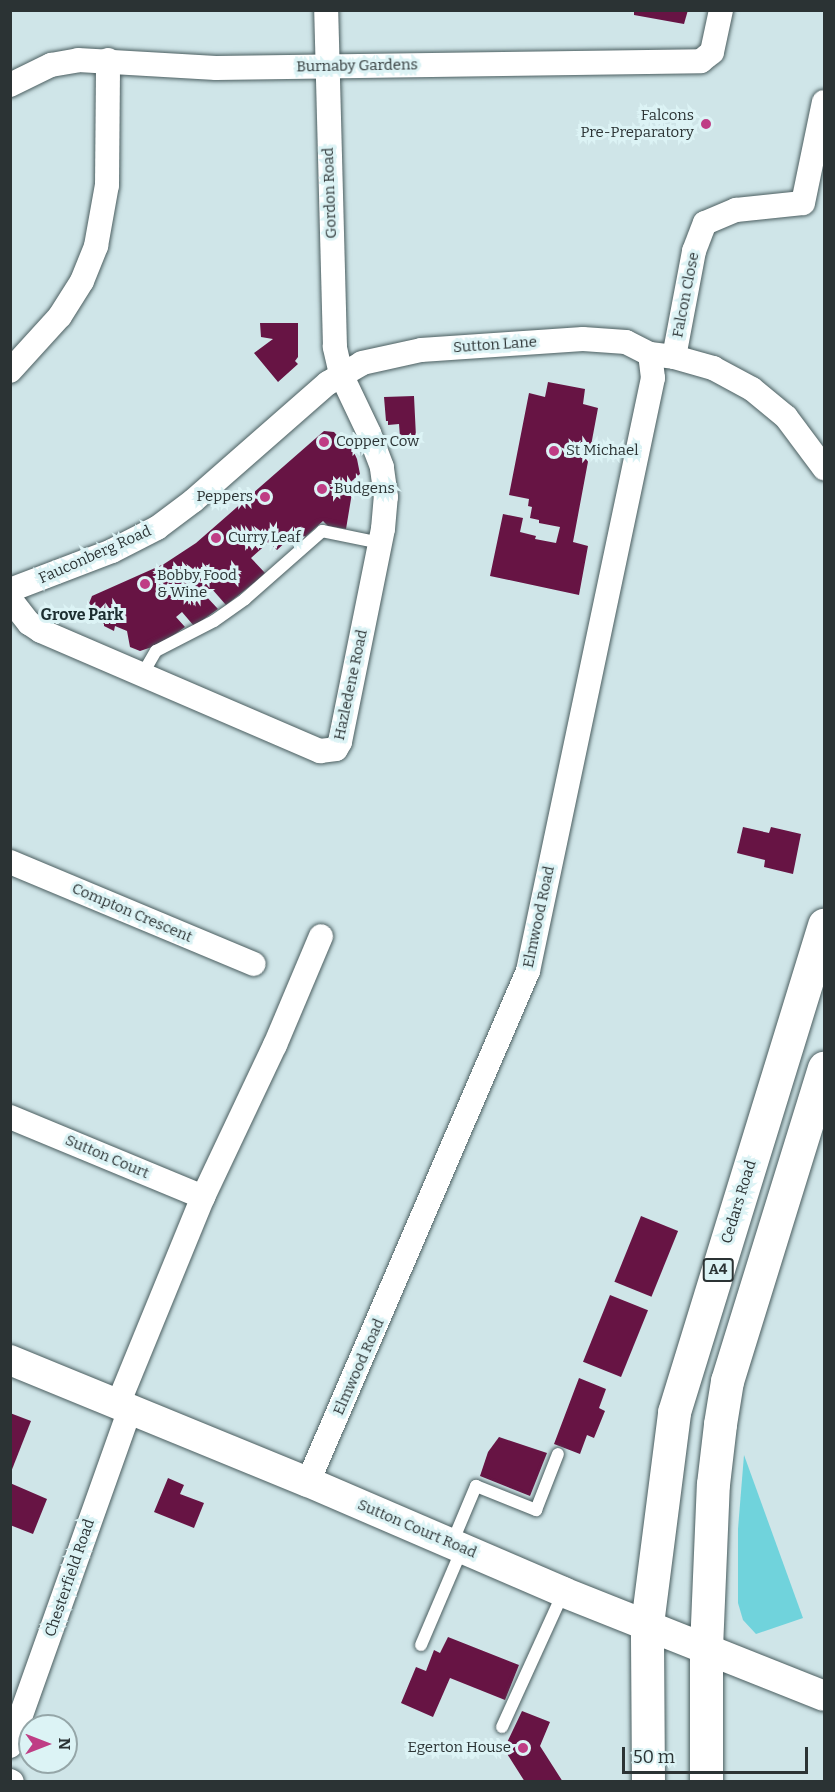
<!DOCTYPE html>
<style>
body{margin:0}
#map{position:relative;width:835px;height:1792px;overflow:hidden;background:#cfe5e8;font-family:Bitter,serif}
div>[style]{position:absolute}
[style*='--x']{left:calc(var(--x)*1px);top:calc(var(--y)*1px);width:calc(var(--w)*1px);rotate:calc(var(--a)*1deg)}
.green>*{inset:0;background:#70d3dc}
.building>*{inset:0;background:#671444;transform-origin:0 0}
.roads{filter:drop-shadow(0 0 2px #4b5e60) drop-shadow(0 0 2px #4b5e60)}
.service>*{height:12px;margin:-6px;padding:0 6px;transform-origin:6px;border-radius:6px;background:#fff}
.minor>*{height:24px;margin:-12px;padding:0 12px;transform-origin:12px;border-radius:12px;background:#fff}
.tertiary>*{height:30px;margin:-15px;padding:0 15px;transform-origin:15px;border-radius:15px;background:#fff}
.trunk>*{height:33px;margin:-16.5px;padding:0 16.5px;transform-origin:16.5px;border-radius:16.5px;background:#fff}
.dots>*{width:16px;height:16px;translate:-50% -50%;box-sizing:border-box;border:3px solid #dcf3f5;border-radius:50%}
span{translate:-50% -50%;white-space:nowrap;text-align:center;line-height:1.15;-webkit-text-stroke:6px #dcf3f5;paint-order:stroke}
.shield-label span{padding:2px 4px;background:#dcf3f5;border:2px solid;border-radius:4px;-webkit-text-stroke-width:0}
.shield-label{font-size:14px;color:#2b3334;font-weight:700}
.street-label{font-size:15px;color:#2b3334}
.poi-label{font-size:15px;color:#2b3334}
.right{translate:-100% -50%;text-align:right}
.left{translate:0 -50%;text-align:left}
.neighbourhood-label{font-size:16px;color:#1c2e30;font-weight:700}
.frame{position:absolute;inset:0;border:12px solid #2b3334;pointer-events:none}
.north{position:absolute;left:18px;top:1714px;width:60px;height:60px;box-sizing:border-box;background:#dcf3f5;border:2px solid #95a6a8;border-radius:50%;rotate:90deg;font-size:16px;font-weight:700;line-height:24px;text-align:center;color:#2b3334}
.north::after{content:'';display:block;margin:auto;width:21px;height:27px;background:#bf3d85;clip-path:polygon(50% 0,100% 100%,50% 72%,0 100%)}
.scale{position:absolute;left:622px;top:1747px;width:186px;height:27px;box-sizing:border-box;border:3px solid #2b3334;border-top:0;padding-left:8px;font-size:18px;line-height:21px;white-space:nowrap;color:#2b3334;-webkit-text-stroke:4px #dcf3f5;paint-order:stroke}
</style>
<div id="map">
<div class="green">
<i style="clip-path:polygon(744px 1455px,803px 1618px,756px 1634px,743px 1620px,738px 1603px,738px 1529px)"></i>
</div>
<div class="building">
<i style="clip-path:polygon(634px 10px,688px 10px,684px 24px,634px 15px)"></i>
<i style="clip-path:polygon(260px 323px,298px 323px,298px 357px,295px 361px,298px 364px,278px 382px,254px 353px,273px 339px,261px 337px)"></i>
<i style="clip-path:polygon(548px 382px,585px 389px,583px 404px,598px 408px,573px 542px,588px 546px,579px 595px,490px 576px,503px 514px,523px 518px,520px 532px,536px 536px,535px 539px,556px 543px,560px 527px,539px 523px,539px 520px,530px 518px,532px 507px,528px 506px,529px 499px,509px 495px,529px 393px,545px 397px)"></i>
<i style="clip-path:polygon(414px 396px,416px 437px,400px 437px,399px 424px,388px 425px,388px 421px,386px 421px,384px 397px)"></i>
<i style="clip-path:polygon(324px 431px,334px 432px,348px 448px,351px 446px,357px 459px,360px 474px,346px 486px,352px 493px,346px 529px,328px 526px,323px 521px,296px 545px,290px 538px,277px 550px,269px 542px,251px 558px,265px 573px,255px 582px,226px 605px,212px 589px,205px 595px,218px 609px,194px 626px,182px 612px,176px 617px,185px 627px,161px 644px,140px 651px,130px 647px,127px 631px,115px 626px,114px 631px,104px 626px,104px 624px,88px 606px,92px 596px,164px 564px,196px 543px)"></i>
<i style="clip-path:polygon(743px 827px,769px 833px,771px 827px,801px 834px,793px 874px,764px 867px,765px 860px,737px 853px)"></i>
<i style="left:641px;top:1216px;width:40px;height:71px;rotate:22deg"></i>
<i style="left:610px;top:1295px;width:41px;height:72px;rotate:22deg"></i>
<i style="clip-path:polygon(579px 1378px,606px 1389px,599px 1408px,605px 1411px,594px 1438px,587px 1435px,580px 1454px,554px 1444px)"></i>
<i style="clip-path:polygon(10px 1413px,31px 1421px,11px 1472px,10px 1472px)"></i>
<i style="clip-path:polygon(499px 1437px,547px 1453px,530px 1496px,480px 1476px,488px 1452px)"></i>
<i style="clip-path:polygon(168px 1478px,184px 1485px,180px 1494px,204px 1503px,194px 1528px,154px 1512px)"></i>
<i style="clip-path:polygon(10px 1483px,47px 1499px,33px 1534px,10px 1525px)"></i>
<i style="clip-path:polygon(448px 1637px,519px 1665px,505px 1700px,450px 1678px,433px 1717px,401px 1703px,416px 1667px,426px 1671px,434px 1650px,440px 1653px)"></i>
<i style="clip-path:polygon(522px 1711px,550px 1722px,540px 1746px,563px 1782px,525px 1782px,504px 1749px)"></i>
</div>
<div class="roads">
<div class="service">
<i style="--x:142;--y:675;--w:28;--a:-60"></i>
<i style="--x:156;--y:651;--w:65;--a:-27.3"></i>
<i style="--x:214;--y:621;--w:38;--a:-35"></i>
<i style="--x:245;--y:599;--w:103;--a:-41.4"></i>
<i style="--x:322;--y:531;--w:59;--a:11.7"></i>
<i style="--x:452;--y:1543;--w:62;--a:-67.2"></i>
<i style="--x:476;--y:1486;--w:65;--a:21.8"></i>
<i style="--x:536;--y:1510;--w:60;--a:-68.6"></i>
<i style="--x:421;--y:1645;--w:104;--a:-66.9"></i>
<i style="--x:502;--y:1727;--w:147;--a:-65.5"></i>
</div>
<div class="minor">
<i style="--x:10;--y:85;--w:46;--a:-26"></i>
<i style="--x:51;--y:65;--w:27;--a:-10"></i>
<i style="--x:78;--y:60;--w:138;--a:3.3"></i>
<i style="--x:216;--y:68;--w:485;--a:-0.8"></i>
<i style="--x:701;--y:61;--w:14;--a:-39"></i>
<i style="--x:712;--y:52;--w:43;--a:-77.9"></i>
<i style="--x:674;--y:357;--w:108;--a:-79.3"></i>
<i style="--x:694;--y:251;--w:30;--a:-69"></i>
<i style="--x:705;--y:223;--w:34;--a:-23"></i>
<i style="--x:736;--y:210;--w:67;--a:-6"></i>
<i style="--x:803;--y:203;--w:103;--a:-78.3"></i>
<i style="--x:10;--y:371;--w:74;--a:-47.7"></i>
<i style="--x:60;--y:316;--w:41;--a:-57.8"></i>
<i style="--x:82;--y:281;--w:38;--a:-68"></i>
<i style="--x:96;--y:246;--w:62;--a:-79.8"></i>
<i style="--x:107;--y:185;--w:125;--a:-89.5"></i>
<i style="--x:10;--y:590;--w:109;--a:-20.9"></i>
<i style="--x:112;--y:551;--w:51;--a:-27.1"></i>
<i style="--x:157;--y:528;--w:45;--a:-36.9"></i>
<i style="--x:193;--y:501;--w:179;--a:-41.2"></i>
<i style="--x:328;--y:383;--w:39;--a:-30"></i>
<i style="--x:362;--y:363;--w:60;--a:-12.4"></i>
<i style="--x:421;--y:350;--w:162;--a:-3.9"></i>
<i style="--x:583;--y:339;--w:43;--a:4"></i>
<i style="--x:626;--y:342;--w:27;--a:27"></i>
<i style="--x:650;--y:354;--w:24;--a:7"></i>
<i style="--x:674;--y:357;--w:41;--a:15.8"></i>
<i style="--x:713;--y:368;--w:44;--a:28.3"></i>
<i style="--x:752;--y:389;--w:44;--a:39.5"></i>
<i style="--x:786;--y:417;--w:64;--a:53.3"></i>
<i style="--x:10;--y:599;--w:31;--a:52"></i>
<i style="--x:29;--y:623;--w:14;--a:34"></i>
<i style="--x:41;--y:631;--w:304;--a:23.3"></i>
<i style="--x:320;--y:751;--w:16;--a:-7"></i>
<i style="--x:336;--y:749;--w:8;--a:-60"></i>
<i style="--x:340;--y:742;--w:217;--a:-78.6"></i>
<i style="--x:383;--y:529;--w:32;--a:-85"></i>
<i style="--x:386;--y:497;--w:30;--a:-98"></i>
<i style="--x:382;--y:467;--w:36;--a:-111"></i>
<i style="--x:369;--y:433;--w:65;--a:-115.4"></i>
<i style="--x:341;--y:374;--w:28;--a:-103"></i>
<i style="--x:335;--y:347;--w:337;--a:-91.5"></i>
<i style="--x:10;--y:862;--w:264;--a:22.7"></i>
<i style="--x:10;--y:1117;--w:209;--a:22.5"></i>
<i style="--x:118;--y:1404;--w:224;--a:-67.7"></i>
<i style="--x:203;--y:1197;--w:168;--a:-64.7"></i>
<i style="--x:275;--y:1045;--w:118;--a:-67.1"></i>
<i style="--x:308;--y:1482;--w:556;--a:-66.71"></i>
<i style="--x:528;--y:971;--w:606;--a:-78.1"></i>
<i style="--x:653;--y:378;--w:24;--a:-97"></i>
<i style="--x:10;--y:1746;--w:358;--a:-70.4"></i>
<i style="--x:10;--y:1781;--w:2;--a:27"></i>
</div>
<div class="tertiary">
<i style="--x:10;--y:1360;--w:322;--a:22.3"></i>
<i style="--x:308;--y:1482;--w:278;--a:23.3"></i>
<i style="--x:563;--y:1592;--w:281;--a:21.7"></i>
</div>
<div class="trunk">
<i style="--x:648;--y:1782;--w:158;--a:-90.4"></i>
<i style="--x:647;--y:1624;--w:214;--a:-82.7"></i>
<i style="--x:674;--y:1412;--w:510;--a:-72.88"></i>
<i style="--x:706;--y:1782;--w:134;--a:-90"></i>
<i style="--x:706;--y:1648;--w:164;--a:-87.6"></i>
<i style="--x:713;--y:1484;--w:60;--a:-83.3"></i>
<i style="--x:720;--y:1424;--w:44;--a:-80.8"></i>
<i style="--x:727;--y:1381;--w:328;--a:-72.8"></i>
</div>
</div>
<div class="dots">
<i style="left:706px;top:124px;background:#bf3d85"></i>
<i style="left:324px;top:442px;background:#bf3d85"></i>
<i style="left:554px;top:451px;background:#bf3d85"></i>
<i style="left:322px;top:489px;background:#bf3d85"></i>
<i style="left:265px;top:497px;background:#bf3d85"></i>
<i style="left:216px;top:538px;background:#bf3d85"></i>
<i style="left:145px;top:584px;background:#bf3d85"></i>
<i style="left:523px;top:1748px;background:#bf3d85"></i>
</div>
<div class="shield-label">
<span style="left:718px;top:1270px">A4</span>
</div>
<div class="street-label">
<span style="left:357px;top:66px;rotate:-1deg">Burnaby Gardens</span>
<span style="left:330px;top:193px;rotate:-92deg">Gordon Road</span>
<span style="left:686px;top:295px;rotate:-79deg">Falcon Close</span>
<span style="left:495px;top:345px;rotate:-4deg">Sutton Lane</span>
<span style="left:95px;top:555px;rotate:-24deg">Fauconberg Road</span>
<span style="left:351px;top:685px;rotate:-78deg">Hazledene Road</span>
<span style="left:132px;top:913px;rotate:23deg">Compton Crescent</span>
<span style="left:539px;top:917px;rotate:-78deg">Elmwood Road</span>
<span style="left:107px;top:1157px;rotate:23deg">Sutton Court</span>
<span style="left:739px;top:1202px;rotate:-73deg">Cedars Road</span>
<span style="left:359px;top:1367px;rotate:-66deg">Elmwood Road</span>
<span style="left:417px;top:1529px;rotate:23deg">Sutton Court Road</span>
<span style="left:70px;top:1578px;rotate:-71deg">Chesterfield Road</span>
</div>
<div class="poi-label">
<span class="right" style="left:694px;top:124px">Falcons<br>Pre-Preparatory</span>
<span class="left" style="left:336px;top:442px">Copper Cow</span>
<span class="left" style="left:566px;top:451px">St Michael</span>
<span class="left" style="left:334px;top:489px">Budgens</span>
<span class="right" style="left:253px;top:497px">Peppers</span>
<span class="left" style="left:228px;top:538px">Curry Leaf</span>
<span class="left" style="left:157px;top:584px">Bobby Food<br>&amp; Wine</span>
<span class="right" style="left:511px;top:1748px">Egerton House</span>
</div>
<div class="neighbourhood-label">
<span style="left:82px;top:615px">Grove Park</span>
</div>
<div class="frame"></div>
<div class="north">N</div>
<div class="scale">50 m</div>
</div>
